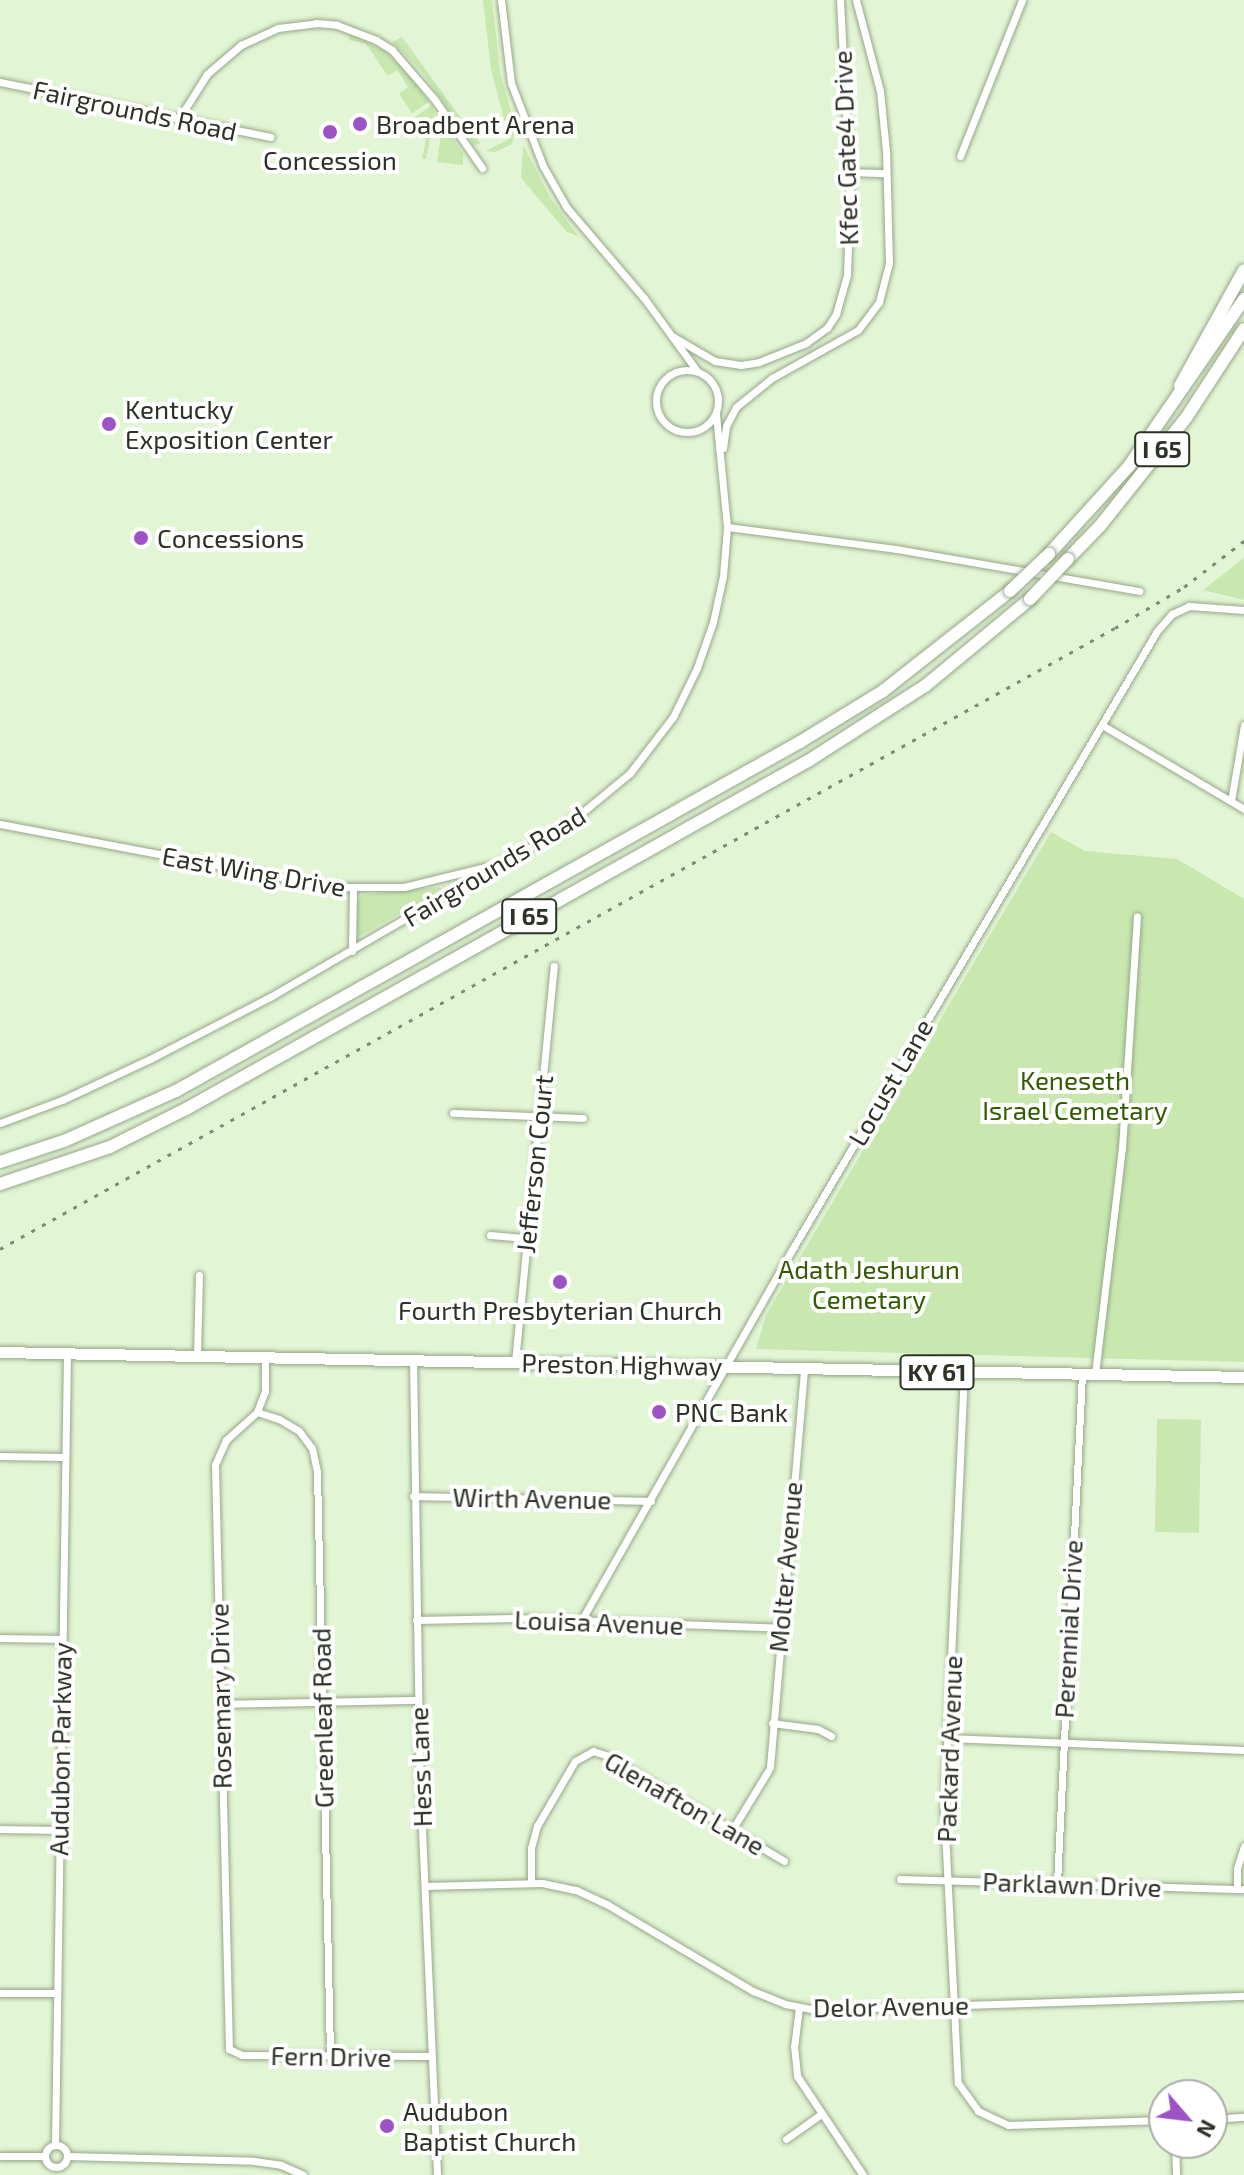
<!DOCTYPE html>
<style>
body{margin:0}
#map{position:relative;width:1244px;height:2175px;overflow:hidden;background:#e2f5d5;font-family:"Exo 2",sans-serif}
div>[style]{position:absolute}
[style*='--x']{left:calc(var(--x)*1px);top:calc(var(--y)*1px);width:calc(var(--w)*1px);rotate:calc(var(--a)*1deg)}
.green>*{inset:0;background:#c8e8af;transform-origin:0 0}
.roads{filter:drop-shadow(0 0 2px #96a789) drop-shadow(0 0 2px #96a789)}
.minor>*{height:7px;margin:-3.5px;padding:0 3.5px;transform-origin:3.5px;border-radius:3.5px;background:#fff}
.minor>.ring{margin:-3.5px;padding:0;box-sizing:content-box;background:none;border:7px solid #fff;border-radius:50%}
.primary>*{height:11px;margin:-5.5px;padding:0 5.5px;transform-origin:5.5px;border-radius:5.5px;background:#fff}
.motorway>*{height:12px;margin:-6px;padding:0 6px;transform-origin:6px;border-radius:6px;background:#fff}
.rail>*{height:3px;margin-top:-1.5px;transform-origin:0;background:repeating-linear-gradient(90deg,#7f8b76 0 4px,transparent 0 12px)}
.bridges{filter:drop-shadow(0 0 2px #96a789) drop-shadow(0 0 2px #96a789)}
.motorway-bridge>*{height:12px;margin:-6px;padding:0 6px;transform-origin:6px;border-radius:6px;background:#fff}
.dots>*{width:22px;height:22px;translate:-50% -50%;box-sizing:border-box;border:4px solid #fff;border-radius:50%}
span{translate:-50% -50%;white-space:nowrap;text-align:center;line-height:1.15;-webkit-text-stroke:8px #fff;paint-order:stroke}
.shield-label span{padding:2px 6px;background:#fff;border:2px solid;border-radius:6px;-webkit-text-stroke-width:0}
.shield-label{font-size:24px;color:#2c3226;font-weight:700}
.street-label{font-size:26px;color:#2c3226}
.poi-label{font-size:26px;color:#2c3226}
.left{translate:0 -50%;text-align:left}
.park-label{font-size:26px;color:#345a02}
.north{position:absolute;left:1148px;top:2079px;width:80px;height:80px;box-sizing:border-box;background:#fff;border:2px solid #abada8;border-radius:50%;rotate:118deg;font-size:22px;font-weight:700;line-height:32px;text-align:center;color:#2c3226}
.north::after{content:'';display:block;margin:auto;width:28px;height:36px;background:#9d53c5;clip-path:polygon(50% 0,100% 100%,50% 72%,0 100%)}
</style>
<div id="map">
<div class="green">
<i style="clip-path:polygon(483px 0,492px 0,500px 72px,516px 129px,512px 144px,495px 152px,486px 151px,509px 139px,491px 69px)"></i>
<i style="clip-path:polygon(351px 34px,385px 51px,414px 80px,429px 102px,412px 113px,399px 94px,408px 87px,397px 70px,388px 76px,366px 44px,349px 40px)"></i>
<i style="clip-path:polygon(402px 37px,458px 114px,481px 144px,474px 145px,421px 71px,392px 42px)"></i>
<i style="clip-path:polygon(432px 105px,435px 115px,426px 159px,422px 159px,427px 135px,415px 117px)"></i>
<i style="clip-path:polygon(446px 129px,463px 153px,463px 165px,437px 162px,441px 135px)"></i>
<i style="clip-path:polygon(523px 145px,551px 199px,579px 237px,566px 231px,521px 178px)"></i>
<i style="clip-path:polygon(1244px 558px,1244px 600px,1203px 590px)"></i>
<i style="clip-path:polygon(1051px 832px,1085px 851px,1177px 859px,1244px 899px,1244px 1362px,756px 1349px,766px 1315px)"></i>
<i style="clip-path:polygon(440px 887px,442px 890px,424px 900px,358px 937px,356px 935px,357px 903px,362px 895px)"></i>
<i style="left:1157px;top:1419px;width:44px;height:113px;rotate:1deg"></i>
</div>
<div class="roads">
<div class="minor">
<i style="--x:501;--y:0;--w:84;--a:83.1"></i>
<i style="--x:511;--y:83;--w:89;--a:68.9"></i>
<i style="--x:543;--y:166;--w:48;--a:60.3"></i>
<i style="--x:567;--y:208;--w:118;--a:49.5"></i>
<i style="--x:644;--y:298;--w:90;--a:54"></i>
<i style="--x:0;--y:82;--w:276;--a:11.5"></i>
<i style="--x:182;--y:120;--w:11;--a:-75"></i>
<i style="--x:185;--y:109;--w:41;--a:-57.8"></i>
<i style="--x:207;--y:74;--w:45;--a:-40.5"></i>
<i style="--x:241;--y:45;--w:41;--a:-24.7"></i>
<i style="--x:278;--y:28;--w:38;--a:-7"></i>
<i style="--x:316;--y:23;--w:21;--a:5"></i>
<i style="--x:337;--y:25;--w:42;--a:21"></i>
<i style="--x:376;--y:40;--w:19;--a:32"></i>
<i style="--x:392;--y:50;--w:66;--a:49.3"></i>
<i style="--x:435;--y:100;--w:83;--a:55.3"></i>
<i style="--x:960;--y:156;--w:168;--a:-68.3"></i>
<i style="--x:849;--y:172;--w:37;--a:2"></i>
<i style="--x:672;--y:336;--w:50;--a:30.2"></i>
<i style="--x:715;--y:361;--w:26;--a:9"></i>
<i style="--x:741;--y:365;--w:18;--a:-9"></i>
<i style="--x:759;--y:362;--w:51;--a:-22"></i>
<i style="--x:806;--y:343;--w:26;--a:-36"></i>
<i style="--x:827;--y:328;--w:17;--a:-57"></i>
<i style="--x:836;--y:314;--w:41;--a:-74.2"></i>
<i style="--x:847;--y:275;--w:84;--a:-88"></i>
<i style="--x:850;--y:191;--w:191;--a:-93"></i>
<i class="ring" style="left:656px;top:370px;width:55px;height:55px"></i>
<i style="--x:723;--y:448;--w:22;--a:-82"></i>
<i style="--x:726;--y:426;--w:21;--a:-62"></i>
<i style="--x:736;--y:407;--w:46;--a:-38.9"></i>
<i style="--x:772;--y:378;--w:98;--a:-29.2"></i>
<i style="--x:858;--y:330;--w:35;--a:-53"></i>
<i style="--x:879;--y:302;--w:40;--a:-75.6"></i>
<i style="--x:889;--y:263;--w:112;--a:-91.5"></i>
<i style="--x:886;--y:151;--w:60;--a:-95.7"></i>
<i style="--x:880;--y:91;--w:94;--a:-104.8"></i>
<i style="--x:727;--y:527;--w:170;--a:7.4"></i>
<i style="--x:896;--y:549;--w:247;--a:9.8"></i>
<i style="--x:1102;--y:725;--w:165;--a:30.6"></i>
<i style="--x:1231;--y:801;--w:77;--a:-80.3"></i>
<i style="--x:0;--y:824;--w:338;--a:10.7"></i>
<i style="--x:332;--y:887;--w:72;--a:0"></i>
<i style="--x:404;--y:887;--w:88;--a:-13.9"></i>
<i style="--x:352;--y:951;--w:62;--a:-89.1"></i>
<i style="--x:453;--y:1113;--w:130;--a:2.2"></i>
<i style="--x:0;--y:1123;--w:66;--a:-20.4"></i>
<i style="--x:62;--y:1100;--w:97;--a:-25"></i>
<i style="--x:150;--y:1059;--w:135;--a:-27.3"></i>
<i style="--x:270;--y:997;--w:274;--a:-30.2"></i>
<i style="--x:507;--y:859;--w:55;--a:-27"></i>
<i style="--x:556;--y:834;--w:96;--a:-39.5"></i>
<i style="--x:630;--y:773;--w:71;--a:-52.5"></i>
<i style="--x:673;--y:717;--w:55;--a:-63.9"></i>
<i style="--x:697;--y:668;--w:49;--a:-70.8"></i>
<i style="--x:713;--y:622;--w:47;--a:-77.7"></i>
<i style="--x:723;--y:576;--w:49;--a:-85.3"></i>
<i style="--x:727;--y:527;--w:114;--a:-95.6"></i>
<i style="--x:490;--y:1235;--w:36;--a:5"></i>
<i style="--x:197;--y:1356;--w:81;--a:-88.6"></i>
<i style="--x:265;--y:1357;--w:34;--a:90"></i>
<i style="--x:265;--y:1391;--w:22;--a:111"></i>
<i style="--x:257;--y:1412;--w:42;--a:137.9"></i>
<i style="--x:226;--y:1440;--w:27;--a:114"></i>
<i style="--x:215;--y:1465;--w:584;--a:88.63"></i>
<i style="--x:229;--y:2049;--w:14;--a:25"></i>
<i style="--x:242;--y:2055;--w:189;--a:0.3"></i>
<i style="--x:413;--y:1359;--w:425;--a:89.1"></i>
<i style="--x:420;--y:1784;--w:391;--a:87.5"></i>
<i style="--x:515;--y:1362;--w:398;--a:-84.4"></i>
<i style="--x:964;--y:1372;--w:439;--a:92.6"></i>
<i style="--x:944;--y:1811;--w:272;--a:87.1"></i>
<i style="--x:958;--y:2083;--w:34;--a:54"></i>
<i style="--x:978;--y:2111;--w:33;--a:25"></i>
<i style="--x:1008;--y:2125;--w:156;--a:-1.8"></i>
<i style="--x:1095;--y:1374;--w:228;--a:-83.2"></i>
<i style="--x:1122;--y:1148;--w:232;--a:-86.3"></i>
<i style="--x:257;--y:1412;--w:23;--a:18"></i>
<i style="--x:279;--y:1419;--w:23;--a:31"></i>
<i style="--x:299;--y:1431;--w:21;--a:53"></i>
<i style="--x:312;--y:1448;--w:25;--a:78"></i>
<i style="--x:317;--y:1472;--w:584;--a:88.72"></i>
<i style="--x:0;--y:1456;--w:64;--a:0.9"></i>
<i style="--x:413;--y:1496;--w:238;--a:1.2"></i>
<i style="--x:416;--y:1620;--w:98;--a:-1.2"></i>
<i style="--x:514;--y:1618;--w:267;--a:2.1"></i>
<i style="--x:581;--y:1621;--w:429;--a:-60.4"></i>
<i style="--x:793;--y:1248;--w:716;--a:-59.46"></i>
<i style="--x:1157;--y:631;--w:23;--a:-49"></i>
<i style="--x:1172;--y:614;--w:19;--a:-25"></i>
<i style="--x:1189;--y:606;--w:55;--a:4.2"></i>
<i style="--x:0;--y:1638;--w:61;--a:0.9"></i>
<i style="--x:220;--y:1704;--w:198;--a:-1.2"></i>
<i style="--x:772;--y:1723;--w:46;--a:7.4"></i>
<i style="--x:818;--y:1729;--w:15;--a:28"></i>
<i style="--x:948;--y:1738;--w:296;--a:2.3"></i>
<i style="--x:770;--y:1767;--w:400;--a:-85.1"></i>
<i style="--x:0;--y:1829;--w:59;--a:1"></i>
<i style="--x:732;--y:1830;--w:69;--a:-58.6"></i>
<i style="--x:900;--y:1879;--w:344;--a:1.7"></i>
<i style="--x:531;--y:1883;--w:35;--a:-90"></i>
<i style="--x:531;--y:1848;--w:23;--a:-75"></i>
<i style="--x:537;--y:1826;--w:75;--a:-59.7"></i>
<i style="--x:575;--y:1761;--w:21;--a:-29"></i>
<i style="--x:593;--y:1751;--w:13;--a:18"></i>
<i style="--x:605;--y:1755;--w:208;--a:30.6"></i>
<i style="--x:1057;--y:1883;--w:510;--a:-87.19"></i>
<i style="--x:425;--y:1886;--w:117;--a:-1.5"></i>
<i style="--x:542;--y:1883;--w:35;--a:12"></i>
<i style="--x:576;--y:1890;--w:35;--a:25"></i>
<i style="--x:608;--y:1905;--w:169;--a:30.7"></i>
<i style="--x:753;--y:1991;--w:35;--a:22"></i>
<i style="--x:785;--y:2004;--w:32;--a:11"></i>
<i style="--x:816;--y:2010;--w:428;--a:-1.9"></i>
<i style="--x:1237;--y:1889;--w:21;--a:-90"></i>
<i style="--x:1237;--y:1868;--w:23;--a:-72"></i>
<i style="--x:0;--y:1993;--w:57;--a:0"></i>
<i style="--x:799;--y:2007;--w:39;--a:97"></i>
<i style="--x:794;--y:2046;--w:30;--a:84"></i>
<i style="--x:797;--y:2076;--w:119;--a:56.3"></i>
<i style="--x:1212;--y:2119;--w:32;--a:-4"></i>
<i style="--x:786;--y:2139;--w:43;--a:-35.5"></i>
<i style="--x:1175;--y:2143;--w:32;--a:88"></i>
<i style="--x:55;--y:2144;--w:791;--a:-89.13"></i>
<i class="ring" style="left:45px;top:2145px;width:15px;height:15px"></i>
<i style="--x:0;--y:2156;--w:45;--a:0"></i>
<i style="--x:68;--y:2156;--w:186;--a:1.5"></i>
<i style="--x:254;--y:2161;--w:27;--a:8"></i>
<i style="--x:281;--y:2165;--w:24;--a:24"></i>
</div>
<div class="primary">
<i style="--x:0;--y:1352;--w:1244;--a:1.15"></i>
</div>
<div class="motorway">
<i style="--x:1180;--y:386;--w:132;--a:-61.1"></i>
<i style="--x:1049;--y:554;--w:119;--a:-47.7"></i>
<i style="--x:1129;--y:466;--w:203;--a:-55.4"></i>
<i style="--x:1068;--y:559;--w:46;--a:-45.9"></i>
<i style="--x:1100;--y:526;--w:138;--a:-51.5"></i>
<i style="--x:1186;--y:418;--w:106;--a:-56.9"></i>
<i style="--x:0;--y:1162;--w:67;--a:-18.2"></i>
<i style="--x:64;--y:1141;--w:123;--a:-24.1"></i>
<i style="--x:176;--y:1091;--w:715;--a:-29.22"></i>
<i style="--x:800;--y:742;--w:97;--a:-31.6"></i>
<i style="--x:883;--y:691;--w:162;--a:-38.2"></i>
<i style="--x:0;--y:1184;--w:116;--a:-18.6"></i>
<i style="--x:110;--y:1147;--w:85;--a:-26.6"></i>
<i style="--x:186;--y:1109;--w:713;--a:-29.23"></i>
<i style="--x:808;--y:761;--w:139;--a:-32.7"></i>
<i style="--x:925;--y:686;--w:136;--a:-39.6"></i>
</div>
</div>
<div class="rail">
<i style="--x:0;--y:1249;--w:1276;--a:-29.12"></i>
<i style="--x:1115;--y:628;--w:80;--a:-30.7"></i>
<i style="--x:1184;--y:587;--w:76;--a:-37.5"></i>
</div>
<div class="bridges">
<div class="motorway-bridge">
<i style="--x:1010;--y:591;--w:54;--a:-43.5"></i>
<i style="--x:1030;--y:599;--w:55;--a:-46.5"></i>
</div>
</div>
<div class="dots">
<i style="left:360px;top:124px;background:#9d53c5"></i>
<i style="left:330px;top:132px;background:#9d53c5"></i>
<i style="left:109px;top:424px;background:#9d53c5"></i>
<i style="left:141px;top:538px;background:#9d53c5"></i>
<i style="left:560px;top:1282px;background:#9d53c5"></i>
<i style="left:659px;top:1412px;background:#9d53c5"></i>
<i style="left:387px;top:2126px;background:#9d53c5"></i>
</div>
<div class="shield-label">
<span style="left:1162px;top:449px">I 65</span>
<span style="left:529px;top:916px">I 65</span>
<span style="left:937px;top:1372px">KY 61</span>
</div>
<div class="street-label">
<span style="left:135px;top:110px;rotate:12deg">Fairgrounds Road</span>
<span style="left:845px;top:148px;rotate:-92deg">Kfec Gate4 Drive</span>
<span style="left:494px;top:866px;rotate:-31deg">Fairgrounds Road</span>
<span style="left:254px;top:871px;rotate:10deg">East Wing Drive</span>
<span style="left:890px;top:1082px;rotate:-60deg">Locust Lane</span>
<span style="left:534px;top:1164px;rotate:-84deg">Jefferson Court</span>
<span style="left:622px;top:1364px;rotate:1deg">Preston Highway</span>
<span style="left:532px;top:1498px;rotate:1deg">Wirth Avenue</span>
<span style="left:785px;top:1567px;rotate:-85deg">Molter Avenue</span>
<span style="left:599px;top:1622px;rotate:2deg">Louisa Avenue</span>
<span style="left:1068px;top:1629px;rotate:-87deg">Perennial Drive</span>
<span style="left:220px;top:1696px;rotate:-91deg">Rosemary Drive</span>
<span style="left:322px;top:1718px;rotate:-91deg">Greenleaf Road</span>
<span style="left:60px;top:1749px;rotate:-89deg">Audubon Parkway</span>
<span style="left:949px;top:1749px;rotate:-88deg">Packard Avenue</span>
<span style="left:420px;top:1767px;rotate:-92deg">Hess Lane</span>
<span style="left:685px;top:1803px;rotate:30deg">Glenafton Lane</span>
<span style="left:1072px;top:1884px;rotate:2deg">Parklawn Drive</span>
<span style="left:891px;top:2006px;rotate:-1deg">Delor Avenue</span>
<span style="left:331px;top:2056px;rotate:1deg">Fern Drive</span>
</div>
<div class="poi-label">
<span class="left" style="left:376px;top:124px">Broadbent Arena</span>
<span style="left:330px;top:160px">Concession</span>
<span class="left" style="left:125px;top:424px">Kentucky<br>Exposition Center</span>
<span class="left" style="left:157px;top:538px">Concessions</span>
<span style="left:560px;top:1310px">Fourth Presbyterian Church</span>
<span class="left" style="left:675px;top:1412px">PNC Bank</span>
<span class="left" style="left:403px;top:2126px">Audubon<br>Baptist Church</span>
</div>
<div class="park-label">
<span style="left:1075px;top:1095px">Keneseth<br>Israel Cemetary</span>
<span style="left:869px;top:1284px">Adath Jeshurun<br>Cemetary</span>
</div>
<div class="north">N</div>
</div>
